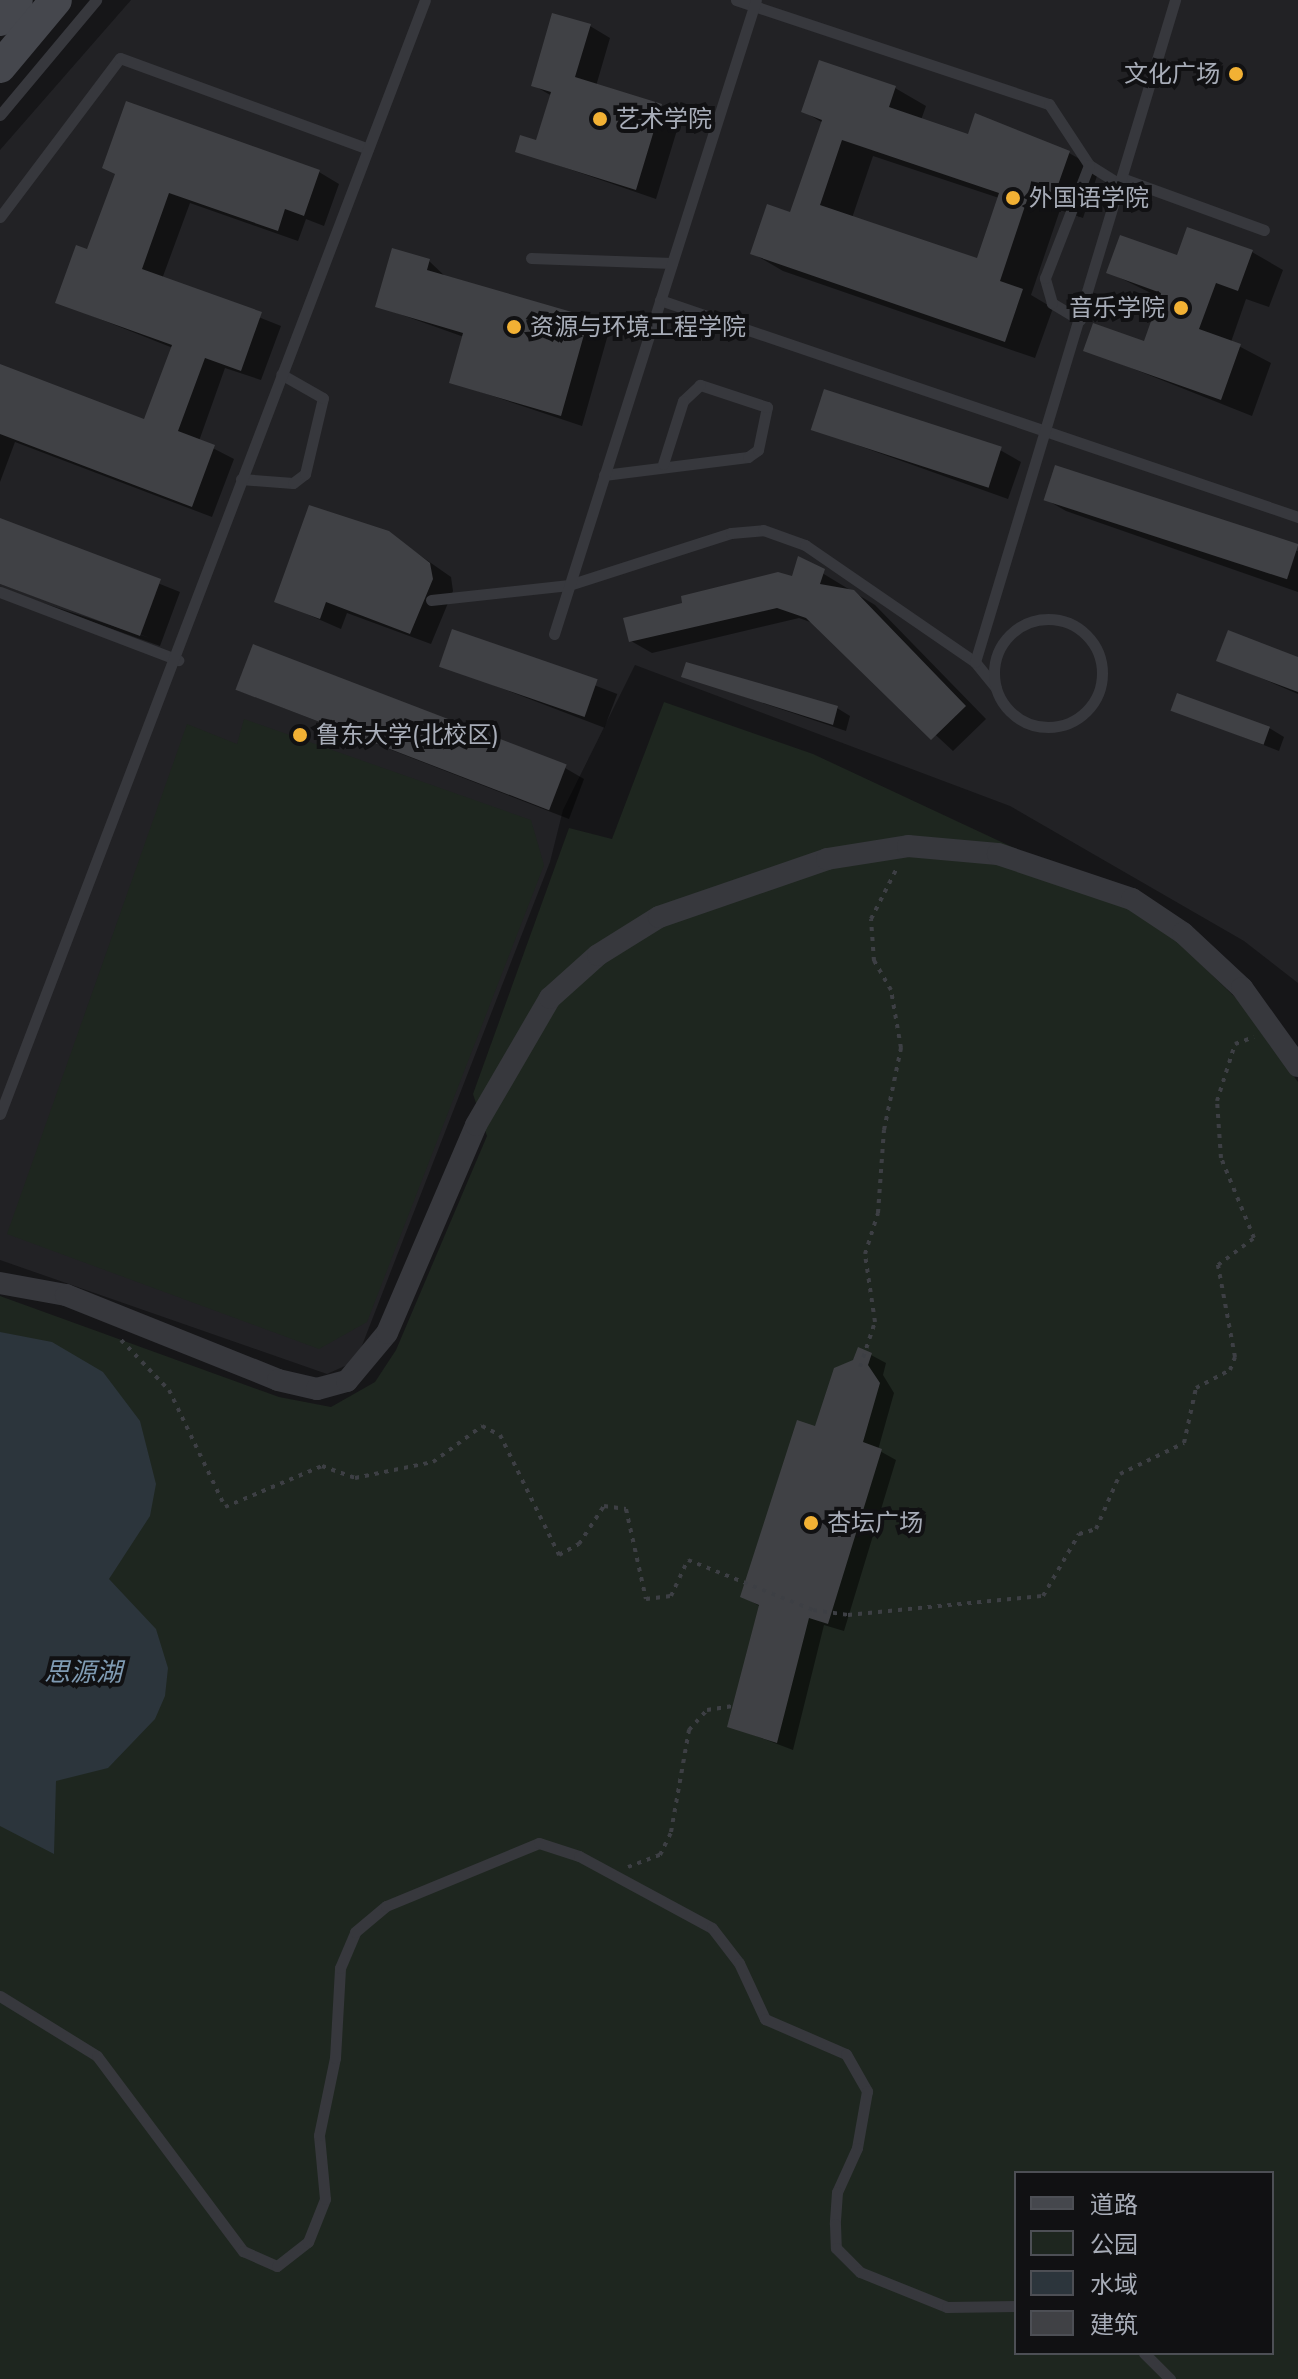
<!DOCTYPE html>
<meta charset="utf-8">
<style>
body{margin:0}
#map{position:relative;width:1298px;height:2379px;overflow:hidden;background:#161618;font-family:Jost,"Noto Sans SC",sans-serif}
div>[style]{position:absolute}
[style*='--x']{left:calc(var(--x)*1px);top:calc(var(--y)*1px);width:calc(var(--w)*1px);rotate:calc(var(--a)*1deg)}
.built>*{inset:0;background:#222225}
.green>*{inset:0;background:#1e261f}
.water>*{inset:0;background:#2c353c}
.shadow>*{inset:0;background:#0007;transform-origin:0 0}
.building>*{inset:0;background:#404145;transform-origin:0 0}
.path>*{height:4px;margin-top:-2px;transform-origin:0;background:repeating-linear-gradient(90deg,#3d3f44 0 4px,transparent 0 10px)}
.service>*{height:11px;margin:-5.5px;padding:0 5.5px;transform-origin:5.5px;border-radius:5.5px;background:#37383d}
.service>.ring{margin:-5.5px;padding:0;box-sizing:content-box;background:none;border:11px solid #37383d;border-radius:50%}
.minor>*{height:22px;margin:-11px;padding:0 11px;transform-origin:11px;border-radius:11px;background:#37383d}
.secondary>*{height:32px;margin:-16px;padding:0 16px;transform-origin:16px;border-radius:16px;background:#45474d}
.dots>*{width:22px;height:22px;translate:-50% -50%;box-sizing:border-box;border:4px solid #111113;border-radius:50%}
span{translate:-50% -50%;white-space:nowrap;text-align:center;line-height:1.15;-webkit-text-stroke:8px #111113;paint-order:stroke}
.poi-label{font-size:24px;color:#a8adb8}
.right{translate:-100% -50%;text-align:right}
.left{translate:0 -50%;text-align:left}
.water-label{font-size:26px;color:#7f9bb3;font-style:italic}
.legend{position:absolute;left:1014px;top:2171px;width:260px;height:184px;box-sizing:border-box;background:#111113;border:2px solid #4d4f55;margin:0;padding:10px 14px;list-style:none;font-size:24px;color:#a8adb8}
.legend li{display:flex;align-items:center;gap:16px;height:40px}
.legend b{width:40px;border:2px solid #4d4f55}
</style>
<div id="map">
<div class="built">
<i style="clip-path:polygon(131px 0,1298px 0,1298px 983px,1244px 941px,1010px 806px,635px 665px,563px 810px,550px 862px,356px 1361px,327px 1374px,0 1260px,0 150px)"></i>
</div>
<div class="green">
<i style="clip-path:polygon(evenodd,664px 702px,813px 754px,1143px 908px,1241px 1003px,1298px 1082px,1298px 2379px,0 2379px,0 1296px,279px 1397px,331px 1407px,375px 1382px,396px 1350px,487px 1136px,473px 1094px,569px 828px,612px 839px,664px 702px,1016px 2173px,1272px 2173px,1272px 2353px,1016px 2353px,1016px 2173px)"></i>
<i style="clip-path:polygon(244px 719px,531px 820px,544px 865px,367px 1322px,319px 1349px,7px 1234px,187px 724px,237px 744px)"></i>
</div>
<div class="water">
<i style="clip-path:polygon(0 1332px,52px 1342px,103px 1372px,140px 1421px,156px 1484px,150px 1516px,109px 1579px,156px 1629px,168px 1668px,165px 1696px,155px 1719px,108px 1768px,56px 1781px,54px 1854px,0 1826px)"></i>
</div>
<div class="shadow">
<i style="clip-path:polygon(590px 26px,610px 38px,596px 86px,681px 117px,656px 199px,517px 151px,538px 143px,552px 96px,533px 85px)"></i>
<i style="clip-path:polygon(evenodd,895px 88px,926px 106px,921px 120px,970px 137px,1069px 153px,1099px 170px,1083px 218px,1060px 210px,1031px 295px,1053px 308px,1035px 358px,783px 271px,752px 253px,792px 215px,823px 123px,803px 111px,895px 88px,873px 156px,999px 198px,979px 261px,852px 218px,873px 156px)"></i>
<i style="clip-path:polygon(319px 172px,339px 184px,324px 226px,306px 219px,298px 241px,190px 203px,162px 279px,281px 326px,261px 380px,225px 368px,199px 441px,234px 459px,212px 517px,15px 442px,0 482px,0 367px,146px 421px,173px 348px,57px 302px,88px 252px,117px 174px)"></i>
<i style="clip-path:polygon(1252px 252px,1283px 270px,1269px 307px,1246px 299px,1231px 342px,1271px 363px,1252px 416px,1086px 350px,1145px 343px,1161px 298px,1108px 272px)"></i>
<i style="clip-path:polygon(429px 261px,448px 279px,609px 331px,582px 426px,451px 382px,464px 337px,377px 306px)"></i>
<i style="clip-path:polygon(812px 429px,1000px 450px,1021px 462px,1008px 499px)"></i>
<i style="clip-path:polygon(1045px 499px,1298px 551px,1298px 592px,1066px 511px)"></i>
<i style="clip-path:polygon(0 520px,180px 592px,160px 646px,0 589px,150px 638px,0 584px)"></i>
<i style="clip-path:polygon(388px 533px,451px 577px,453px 591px,431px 644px,347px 613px,341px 629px,277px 601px)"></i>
<i style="clip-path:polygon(799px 559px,875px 605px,986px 719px,953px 751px,816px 624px,799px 618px,652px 653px,631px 641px,793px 578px)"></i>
<i style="left:453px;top:631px;width:176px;height:36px;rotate:21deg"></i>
<i style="clip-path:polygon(1298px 659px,1298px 694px,1219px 660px)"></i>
<i style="clip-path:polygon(683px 676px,837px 708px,850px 716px,846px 731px)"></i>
<i style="clip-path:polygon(237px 690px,565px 768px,584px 779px,569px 819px)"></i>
<i style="clip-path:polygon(1173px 710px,1269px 728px,1284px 737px,1279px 751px)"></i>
<i style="clip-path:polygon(871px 1355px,886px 1363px,883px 1375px,894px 1393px,878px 1450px,896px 1460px,844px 1631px,824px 1625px,793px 1750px,730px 1726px,761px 1607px,742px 1596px,816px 1428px)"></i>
</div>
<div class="building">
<i style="clip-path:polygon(552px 13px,591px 24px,575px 77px,662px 104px,636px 190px,515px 152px,520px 135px,536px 140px,551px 92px,531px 86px)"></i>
<i style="clip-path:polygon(evenodd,819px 60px,896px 86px,889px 107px,968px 134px,975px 113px,1070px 151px,1052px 202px,1029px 194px,1000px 281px,1023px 289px,1005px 342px,750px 254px,767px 204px,790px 212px,822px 120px,801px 112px,819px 60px,842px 140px,999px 193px,977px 258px,820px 205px,842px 140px)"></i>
<i style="clip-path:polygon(126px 101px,320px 170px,304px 216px,285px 209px,278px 231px,169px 193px,142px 269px,262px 312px,241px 371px,205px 358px,178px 431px,215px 445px,192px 507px,0 434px,0 364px,144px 419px,172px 345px,55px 303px,76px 245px,87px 249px,115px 174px,102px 168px)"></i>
<i style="clip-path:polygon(1187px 227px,1253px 250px,1238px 291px,1216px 283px,1199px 329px,1241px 344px,1221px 400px,1083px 351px,1093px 323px,1144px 341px,1161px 293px,1106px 273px,1120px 235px,1177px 255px)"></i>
<i style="clip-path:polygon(392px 248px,430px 259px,427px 270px,589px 317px,561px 416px,449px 383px,463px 333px,375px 307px)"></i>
<i style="left:824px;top:389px;width:187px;height:43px;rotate:18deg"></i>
<i style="left:1055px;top:465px;width:256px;height:37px;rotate:18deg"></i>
<i style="clip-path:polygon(309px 505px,389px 531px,430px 563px,433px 579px,410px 634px,326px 602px,320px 619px,274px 602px)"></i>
<i style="clip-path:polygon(0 518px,161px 579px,140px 636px,0 584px)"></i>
<i style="clip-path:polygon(798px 556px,825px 569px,820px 584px,854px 590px,966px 706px,931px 740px,806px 618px,777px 608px,629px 642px,623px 618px,682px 603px,681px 596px,778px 572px,792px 576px)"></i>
<i style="left:452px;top:629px;width:154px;height:40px;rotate:19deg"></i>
<i style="clip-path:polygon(1228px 630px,1298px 657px,1298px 692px,1216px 661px)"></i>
<i style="left:253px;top:644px;width:336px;height:49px;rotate:21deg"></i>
<i style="clip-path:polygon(686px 662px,838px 706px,833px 725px,681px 677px)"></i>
<i style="left:1177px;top:693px;width:99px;height:19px;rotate:20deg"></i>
<i style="clip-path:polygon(858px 1347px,872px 1353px,868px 1365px,880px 1383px,863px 1442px,882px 1449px,828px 1624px,809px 1618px,777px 1743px,727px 1727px,759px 1605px,740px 1597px,797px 1420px,815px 1426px,834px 1368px,853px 1360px)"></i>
</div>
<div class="path">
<i style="--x:121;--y:1340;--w:69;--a:46.2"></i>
<i style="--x:169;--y:1390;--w:130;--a:64.4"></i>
<i style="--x:225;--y:1507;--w:105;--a:-22.9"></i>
<i style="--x:322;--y:1466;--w:35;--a:20"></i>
<i style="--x:355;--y:1478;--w:80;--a:-11.6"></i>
<i style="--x:433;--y:1462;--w:61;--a:-36.3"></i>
<i style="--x:482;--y:1426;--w:20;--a:27"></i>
<i style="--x:500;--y:1435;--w:134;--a:63.8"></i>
<i style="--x:559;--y:1555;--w:23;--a:-29"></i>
<i style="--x:579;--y:1544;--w:45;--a:-56.7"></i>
<i style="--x:604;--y:1506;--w:22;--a:8"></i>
<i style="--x:626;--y:1509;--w:92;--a:77.5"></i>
<i style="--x:646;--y:1599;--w:25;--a:-7"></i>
<i style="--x:671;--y:1596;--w:40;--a:-65"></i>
<i style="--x:688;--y:1560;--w:135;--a:21.8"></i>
<i style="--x:813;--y:1610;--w:35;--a:8"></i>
<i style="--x:848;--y:1615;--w:196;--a:-5.6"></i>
<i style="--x:1043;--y:1596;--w:72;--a:-59.9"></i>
<i style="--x:1079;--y:1534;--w:18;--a:-16"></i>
<i style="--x:1096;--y:1529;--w:60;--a:-66.4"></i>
<i style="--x:1120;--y:1474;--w:71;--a:-25.8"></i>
<i style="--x:1184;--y:1443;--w:56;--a:-77.7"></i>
<i style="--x:1196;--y:1388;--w:38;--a:-28"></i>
<i style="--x:1230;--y:1370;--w:14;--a:-69"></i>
<i style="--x:1235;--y:1357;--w:94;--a:-100.5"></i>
<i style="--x:1218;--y:1265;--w:45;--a:-36.9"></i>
<i style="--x:1254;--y:1238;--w:87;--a:-112.4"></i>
<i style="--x:1221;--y:1158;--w:57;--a:-94"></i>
<i style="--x:1217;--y:1101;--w:60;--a:-72.5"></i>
<i style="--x:1235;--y:1044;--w:20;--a:-20"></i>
<i style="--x:860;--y:1367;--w:47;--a:-71.6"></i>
<i style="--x:875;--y:1322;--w:69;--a:-98.4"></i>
<i style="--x:865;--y:1254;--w:43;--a:-72.4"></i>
<i style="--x:878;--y:1213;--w:83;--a:-85.9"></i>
<i style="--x:884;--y:1130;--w:84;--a:-78.3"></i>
<i style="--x:901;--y:1048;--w:59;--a:-99.8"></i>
<i style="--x:891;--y:990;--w:34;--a:-120"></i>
<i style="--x:874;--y:961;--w:42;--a:-94.1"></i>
<i style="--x:871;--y:919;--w:59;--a:-63"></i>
<i style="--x:628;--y:1867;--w:34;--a:-21"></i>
<i style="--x:660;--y:1855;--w:25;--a:-64"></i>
<i style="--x:671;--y:1832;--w:104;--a:-80"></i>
<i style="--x:689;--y:1730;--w:27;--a:-48"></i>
<i style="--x:707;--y:1710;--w:26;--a:-9"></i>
</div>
<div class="service">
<i style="--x:736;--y:0;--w:330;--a:18.4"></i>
<i style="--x:1049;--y:104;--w:73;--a:56.7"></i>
<i style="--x:1089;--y:165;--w:39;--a:32"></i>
<i style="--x:0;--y:115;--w:150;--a:-50.1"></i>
<i style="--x:1124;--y:179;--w:149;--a:20"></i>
<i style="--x:0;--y:217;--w:199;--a:-53"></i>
<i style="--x:120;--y:58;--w:264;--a:20.1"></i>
<i style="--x:531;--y:258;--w:141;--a:2"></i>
<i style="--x:660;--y:300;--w:674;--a:18.78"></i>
<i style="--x:1080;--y:320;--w:33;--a:-149"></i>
<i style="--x:1052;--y:303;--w:26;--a:-106"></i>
<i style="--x:1045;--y:278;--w:121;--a:-68.7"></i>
<i style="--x:604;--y:475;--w:145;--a:-7.1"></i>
<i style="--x:748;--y:457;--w:12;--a:-35"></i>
<i style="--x:758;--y:450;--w:44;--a:-78.2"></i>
<i style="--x:767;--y:407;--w:71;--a:-161.8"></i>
<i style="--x:700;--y:385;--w:23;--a:137"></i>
<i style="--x:683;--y:401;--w:66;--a:107.6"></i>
<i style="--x:241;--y:479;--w:52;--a:4.4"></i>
<i style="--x:293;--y:483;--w:15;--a:-37"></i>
<i style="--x:305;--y:474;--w:78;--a:-76.7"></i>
<i style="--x:323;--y:398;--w:48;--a:-150.3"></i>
<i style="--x:0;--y:592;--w:191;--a:20.9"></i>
<i style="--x:431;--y:600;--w:139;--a:-6.2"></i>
<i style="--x:569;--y:585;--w:170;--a:-17.8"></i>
<i style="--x:731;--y:533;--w:32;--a:-5"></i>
<i style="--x:763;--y:530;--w:45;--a:19.7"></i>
<i style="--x:805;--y:545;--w:206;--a:34.5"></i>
<i style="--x:975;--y:662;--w:33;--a:51"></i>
<i class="ring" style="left:994px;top:619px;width:97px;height:97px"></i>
<i style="--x:554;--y:634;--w:665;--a:-72.33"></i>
<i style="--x:975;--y:662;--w:692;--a:-73.19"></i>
<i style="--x:0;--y:1114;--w:1192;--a:-69.12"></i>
<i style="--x:0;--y:1996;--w:114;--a:31.7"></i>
<i style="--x:97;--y:2056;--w:244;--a:53.2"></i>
<i style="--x:243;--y:2251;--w:37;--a:24"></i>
<i style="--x:277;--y:2266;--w:39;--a:-38"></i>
<i style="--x:308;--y:2242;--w:46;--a:-68.4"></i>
<i style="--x:325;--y:2199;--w:64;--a:-95.4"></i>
<i style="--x:319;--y:2135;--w:79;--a:-78.3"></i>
<i style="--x:335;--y:2058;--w:90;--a:-86.8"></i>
<i style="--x:340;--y:1968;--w:39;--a:-67"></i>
<i style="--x:355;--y:1932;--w:40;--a:-40"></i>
<i style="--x:386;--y:1906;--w:165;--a:-22.4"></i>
<i style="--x:539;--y:1843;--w:42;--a:18"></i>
<i style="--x:579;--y:1856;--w:151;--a:28.4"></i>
<i style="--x:712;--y:1928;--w:44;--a:52.4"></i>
<i style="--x:739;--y:1963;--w:62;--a:65.1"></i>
<i style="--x:765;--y:2019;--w:88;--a:23.4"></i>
<i style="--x:846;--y:2054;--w:43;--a:60.4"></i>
<i style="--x:867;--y:2091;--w:58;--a:100"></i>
<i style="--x:857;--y:2148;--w:48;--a:114.4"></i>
<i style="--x:837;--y:2192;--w:32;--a:94"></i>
<i style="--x:835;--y:2224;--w:24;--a:88"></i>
<i style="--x:836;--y:2248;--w:34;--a:45"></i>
<i style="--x:860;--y:2272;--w:94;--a:21.9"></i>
<i style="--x:947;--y:2307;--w:69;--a:-0.8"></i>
<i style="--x:1144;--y:2353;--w:37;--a:45"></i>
</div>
<div class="minor">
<i style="--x:0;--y:1283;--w:67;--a:10.3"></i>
<i style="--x:66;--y:1295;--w:228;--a:21.8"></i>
<i style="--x:278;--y:1380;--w:40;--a:13"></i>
<i style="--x:317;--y:1389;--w:31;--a:-15"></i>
<i style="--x:347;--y:1381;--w:62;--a:-50.2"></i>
<i style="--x:387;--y:1333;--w:226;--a:-66.8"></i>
<i style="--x:476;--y:1125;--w:147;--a:-59.8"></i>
<i style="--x:550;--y:998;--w:64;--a:-41.9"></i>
<i style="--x:598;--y:955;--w:72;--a:-31.9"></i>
<i style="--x:659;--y:917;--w:178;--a:-19"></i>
<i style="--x:827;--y:859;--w:82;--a:-9.1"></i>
<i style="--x:908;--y:846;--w:90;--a:5.1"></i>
<i style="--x:998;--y:854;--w:141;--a:18.6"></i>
<i style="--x:1132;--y:899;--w:61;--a:33.7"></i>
<i style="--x:1183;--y:933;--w:81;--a:43"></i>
<i style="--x:1242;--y:988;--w:96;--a:54.3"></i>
</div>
<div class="secondary">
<i style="--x:0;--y:20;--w:26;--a:-50"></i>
<i style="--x:0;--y:67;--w:87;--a:-50.1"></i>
</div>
<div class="dots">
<i style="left:1236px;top:74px;background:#f2b134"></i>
<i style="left:600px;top:119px;background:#f2b134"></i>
<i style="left:1013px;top:198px;background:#f2b134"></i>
<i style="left:1181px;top:308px;background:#f2b134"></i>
<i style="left:514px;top:327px;background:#f2b134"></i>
<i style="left:300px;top:735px;background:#f2b134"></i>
<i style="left:811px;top:1523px;background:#f2b134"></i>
</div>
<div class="poi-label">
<span class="right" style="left:1220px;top:74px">文化广场</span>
<span class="left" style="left:616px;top:119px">艺术学院</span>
<span class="left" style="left:1029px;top:198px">外国语学院</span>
<span class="right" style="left:1165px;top:308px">音乐学院</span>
<span class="left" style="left:530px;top:327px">资源与环境工程学院</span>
<span class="left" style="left:316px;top:735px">鲁东大学(北校区)</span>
<span class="left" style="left:827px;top:1523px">杏坛广场</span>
</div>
<div class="water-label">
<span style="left:83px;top:1673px">思源湖</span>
</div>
<ul class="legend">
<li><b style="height:10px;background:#45474d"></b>道路</li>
<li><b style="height:22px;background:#1e261f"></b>公园</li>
<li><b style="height:22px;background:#2c353c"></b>水域</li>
<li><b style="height:22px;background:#404145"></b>建筑</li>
</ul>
</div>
